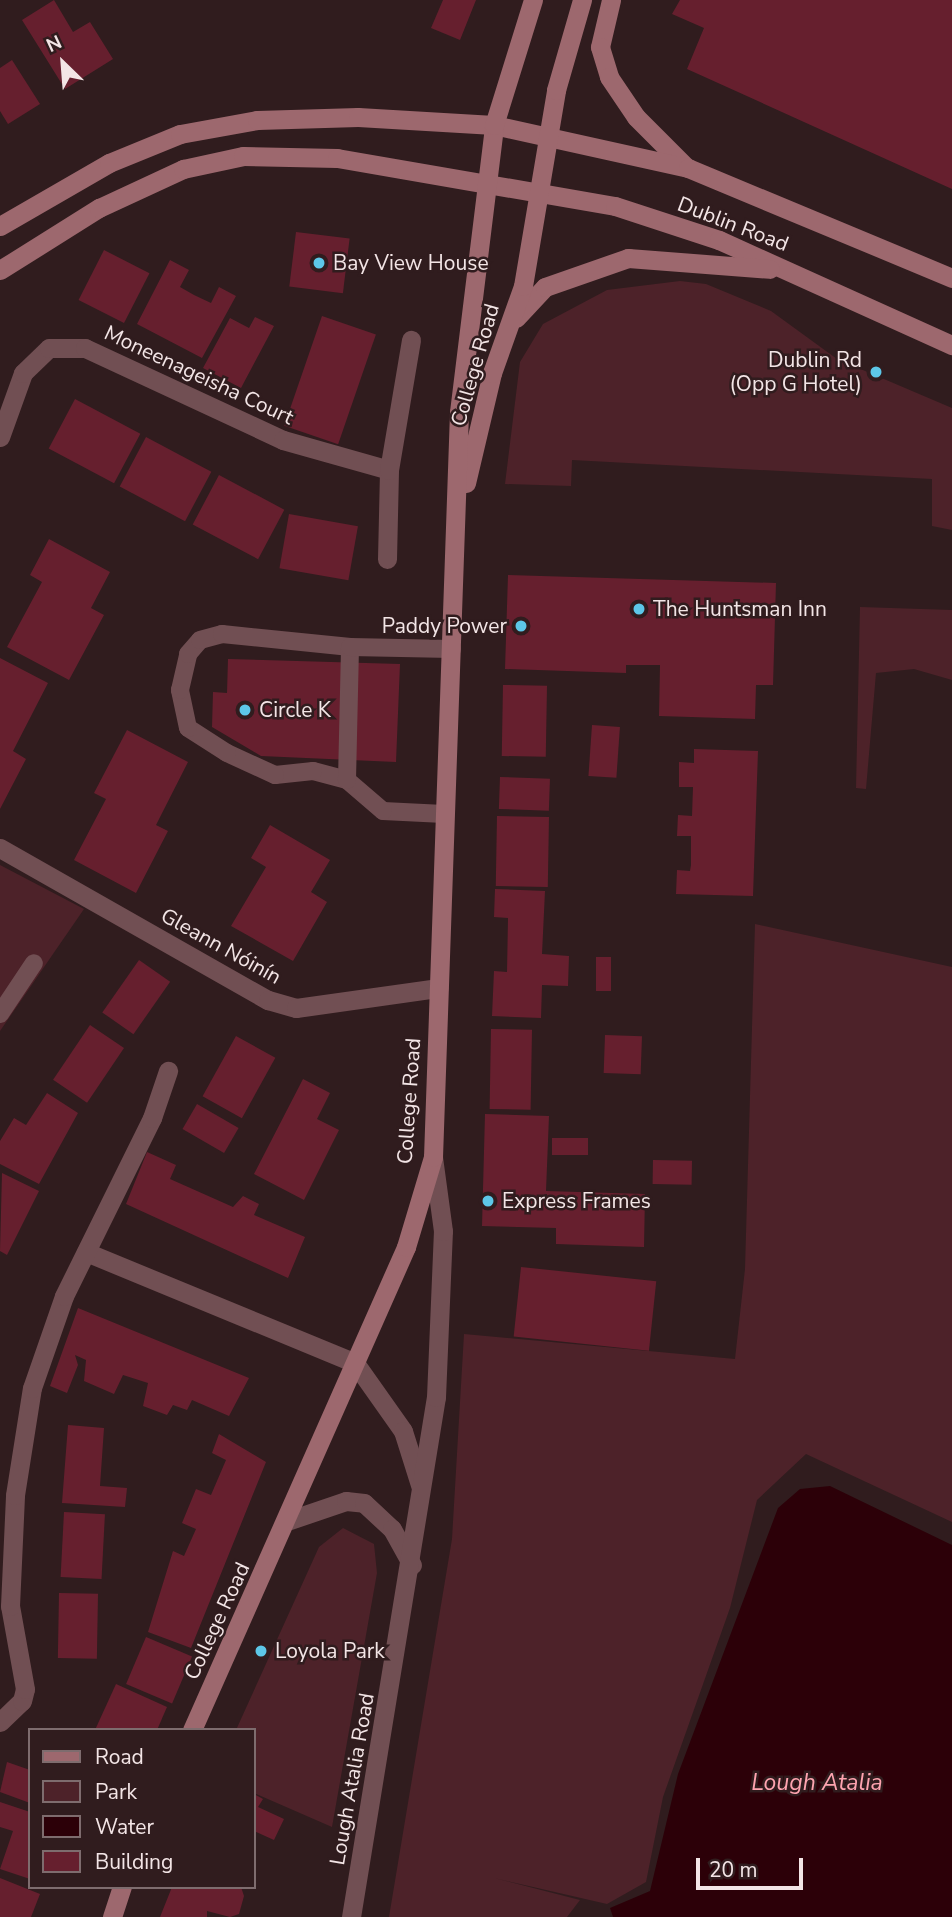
<!DOCTYPE html>
<meta charset="utf-8">
<style>
body{margin:0}
#map{position:relative;width:952px;height:1917px;overflow:hidden;background:#301c1e;font-family:"Nunito Sans",sans-serif}
div>[style]{position:absolute}
[style*='--x']{left:calc(var(--x)*1px);top:calc(var(--y)*1px);width:calc(var(--w)*1px);rotate:calc(var(--a)*1deg)}
.green>*{inset:0;background:#4d2229}
.water>*{inset:0;background:#2c0008}
.building>*{inset:0;background:#661f2e;transform-origin:0 0}
.service>*{height:18px;margin:-9px;padding:0 9px;transform-origin:9px;border-radius:9px;background:#714f53}
.minor>*{height:19px;margin:-9.5px;padding:0 9.5px;transform-origin:9.5px;border-radius:9.5px;background:#714f53}
.tertiary>*{height:19px;margin:-9.5px;padding:0 9.5px;transform-origin:9.5px;border-radius:9.5px;background:#714f53}
.secondary>*{height:19px;margin:-9.5px;padding:0 9.5px;transform-origin:9.5px;border-radius:9.5px;background:#9d686e}
.dots>*{width:19px;height:19px;translate:-50% -50%;box-sizing:border-box;border:4px solid #301c1e;border-radius:50%}
span{translate:-50% -50%;white-space:nowrap;text-align:center;line-height:1.15;-webkit-text-stroke:5px #301c1e;paint-order:stroke}
.street-label{font-size:21px;color:#f3e5e6}
.poi-label{font-size:21px;color:#f3e5e6}
.left{translate:0 -50%;text-align:left}
.right{translate:-100% -50%;text-align:right}
.water-label{font-size:23px;color:#fea4b0;font-style:italic}
.legend{position:absolute;left:28px;top:1728px;width:228px;height:161px;box-sizing:border-box;background:#301c1e;border:2px solid #7e6c6e;margin:0;padding:9px 12px;list-style:none;font-size:21px;color:#f3e5e6}
.legend li{display:flex;align-items:center;gap:14px;height:35px}
.legend b{width:35px;border:2px solid #7e6c6e}
.north{position:absolute;left:28px;top:28px;width:70px;height:70px;-webkit-text-stroke:5px #301c1e;paint-order:stroke;rotate:335deg;font-size:19px;font-weight:700;line-height:28px;text-align:center;color:#f3e5e6}
.north::after{content:'';display:block;margin:auto;width:24px;height:32px;background:#f3e5e6;clip-path:polygon(50% 0,100% 100%,50% 72%,0 100%)}
.scale{position:absolute;left:696px;top:1858px;width:107px;height:32px;box-sizing:border-box;border:4px solid #f3e5e6;border-top:0;padding-left:9px;font-size:21px;line-height:24px;white-space:nowrap;color:#f3e5e6;-webkit-text-stroke:5px #301c1e;paint-order:stroke}
</style>
<div id="map">
<div class="green">
<i style="clip-path:polygon(680px 281px,706px 284px,771px 311px,837px 359px,952px 408px,952px 530px,932px 526px,932px 479px,572px 460px,571px 486px,505px 484px,520px 362px,543px 324px,607px 290px)"></i>
<i style="clip-path:polygon(860px 607px,952px 610px,952px 680px,914px 669px,876px 673px,866px 789px,856px 788px)"></i>
<i style="clip-path:polygon(0 865px,84px 909px,0 1031px)"></i>
<i style="clip-path:polygon(755px 924px,952px 967px,952px 1522px,806px 1454px,757px 1500px,730px 1608px,663px 1797px,646px 1882px,607px 1904px,494px 1878px,580px 1900px,567px 1917px,389px 1917px,452px 1539px,464px 1334px,735px 1359px,745px 1269px)"></i>
<i style="clip-path:polygon(343px 1528px,374px 1544px,377px 1573px,332px 1827px,254px 1793px,254px 1730px,236px 1730px,319px 1547px)"></i>
</div>
<div class="water">
<i style="clip-path:polygon(830px 1486px,952px 1545px,952px 1917px,613px 1917px,610px 1908px,650px 1891px,678px 1774px,778px 1508px,800px 1489px)"></i>
</div>
<div class="building">
<i style="clip-path:polygon(54px 0,73px 32px,90px 22px,113px 59px,65px 89px,22px 20px)"></i>
<i style="clip-path:polygon(443px 0,476px 0,460px 40px,431px 28px)"></i>
<i style="clip-path:polygon(680px 0,952px 0,952px 189px,687px 69px,704px 28px,672px 14px)"></i>
<i style="clip-path:polygon(12px 60px,40px 104px,8px 124px,0 111px,0 68px)"></i>
<i style="left:296px;top:232px;width:54px;height:55px;rotate:7deg"></i>
<i style="left:104px;top:250px;width:51px;height:56px;rotate:27deg"></i>
<i style="clip-path:polygon(170px 260px,189px 270px,180px 287px,194px 295px,211px 303px,219px 287px,236px 296px,202px 358px,137px 324px)"></i>
<i style="left:322px;top:316px;width:57px;height:116px;rotate:19deg"></i>
<i style="clip-path:polygon(255px 317px,274px 326px,241px 388px,203px 368px,230px 318px,249px 328px)"></i>
<i style="left:75px;top:399px;width:74px;height:56px;rotate:28deg"></i>
<i style="left:146px;top:437px;width:74px;height:56px;rotate:28deg"></i>
<i style="left:219px;top:475px;width:74px;height:56px;rotate:28deg"></i>
<i style="left:289px;top:514px;width:70px;height:55px;rotate:10deg"></i>
<i style="clip-path:polygon(49px 539px,110px 572px,91px 608px,104px 615px,69px 680px,7px 647px,42px 582px,30px 575px)"></i>
<i style="clip-path:polygon(508px 575px,776px 583px,773px 685px,756px 685px,755px 719px,659px 716px,660px 665px,626px 665px,626px 673px,505px 669px)"></i>
<i style="clip-path:polygon(0 658px,48px 683px,13px 751px,26px 759px,0 809px)"></i>
<i style="clip-path:polygon(228px 659px,400px 664px,396px 762px,261px 756px,212px 727px,213px 692px,227px 693px)"></i>
<i style="left:503px;top:685px;width:44px;height:71px;rotate:1deg"></i>
<i style="left:592px;top:725px;width:28px;height:51px;rotate:4deg"></i>
<i style="clip-path:polygon(127px 730px,188px 762px,156px 825px,168px 831px,136px 893px,74px 860px,106px 799px,94px 793px)"></i>
<i style="clip-path:polygon(694px 749px,758px 751px,753px 896px,676px 894px,677px 870px,690px 871px,691px 865px,691px 836px,677px 836px,678px 815px,692px 816px,693px 787px,679px 787px,679px 762px,694px 763px)"></i>
<i style="left:500px;top:777px;width:50px;height:32px;rotate:2deg"></i>
<i style="left:497px;top:816px;width:52px;height:70px;rotate:1deg"></i>
<i style="clip-path:polygon(270px 825px,330px 860px,311px 892px,327px 902px,293px 961px,231px 926px,266px 867px,251px 858px)"></i>
<i style="clip-path:polygon(495px 889px,545px 891px,542px 954px,569px 956px,568px 986px,542px 985px,541px 1018px,492px 1016px,494px 971px,507px 972px,508px 918px,494px 917px)"></i>
<i style="left:596px;top:957px;width:15px;height:34px"></i>
<i style="left:139px;top:960px;width:38px;height:64px;rotate:35deg"></i>
<i style="left:90px;top:1025px;width:41px;height:66px;rotate:34deg"></i>
<i style="left:491px;top:1029px;width:41px;height:80px;rotate:1deg"></i>
<i style="left:605px;top:1035px;width:37px;height:38px;rotate:2deg"></i>
<i style="left:236px;top:1036px;width:45px;height:69px;rotate:29deg"></i>
<i style="clip-path:polygon(303px 1079px,330px 1093px,317px 1119px,339px 1130px,304px 1200px,254px 1174px)"></i>
<i style="clip-path:polygon(47px 1093px,78px 1113px,39px 1184px,0 1164px,0 1141px,14px 1118px,26px 1125px)"></i>
<i style="left:197px;top:1104px;width:48px;height:29px;rotate:30deg"></i>
<i style="clip-path:polygon(485px 1114px,549px 1116px,546px 1191px,645px 1194px,644px 1247px,556px 1244px,556px 1228px,482px 1226px)"></i>
<i style="left:552px;top:1138px;width:36px;height:17px"></i>
<i style="clip-path:polygon(147px 1152px,176px 1165px,170px 1179px,233px 1207px,243px 1196px,259px 1204px,254px 1215px,305px 1237px,288px 1278px,126px 1204px)"></i>
<i style="left:653px;top:1160px;width:39px;height:24px;rotate:1deg"></i>
<i style="clip-path:polygon(2px 1173px,39px 1191px,7px 1255px,0 1251px)"></i>
<i style="left:521px;top:1267px;width:136px;height:70px;rotate:6deg"></i>
<i style="clip-path:polygon(78px 1308px,249px 1378px,229px 1416px,192px 1400px,187px 1410px,173px 1405px,167px 1415px,143px 1406px,148px 1383px,123px 1375px,114px 1394px,84px 1381px,86px 1360px,75px 1355px,78px 1365px,67px 1393px,50px 1386px)"></i>
<i style="clip-path:polygon(68px 1425px,104px 1428px,100px 1486px,127px 1488px,125px 1507px,62px 1503px)"></i>
<i style="clip-path:polygon(219px 1434px,266px 1462px,191px 1648px,148px 1632px,173px 1551px,184px 1556px,196px 1529px,182px 1523px,196px 1489px,211px 1495px,226px 1460px,212px 1453px)"></i>
<i style="left:64px;top:1512px;width:41px;height:65px;rotate:3deg"></i>
<i style="left:59px;top:1593px;width:39px;height:65px;rotate:1deg"></i>
<i style="left:146px;top:1637px;width:50px;height:51px;rotate:23deg"></i>
<i style="clip-path:polygon(116px 1684px,167px 1707px,157px 1730px,95px 1730px)"></i>
<i style="clip-path:polygon(7px 1762px,30px 1770px,30px 1803px,0 1792px)"></i>
<i style="clip-path:polygon(254px 1794px,263px 1799px,258px 1807px,284px 1819px,274px 1840px,254px 1831px)"></i>
<i style="clip-path:polygon(0 1802px,30px 1812px,30px 1879px,0 1869px,13px 1831px,0 1827px)"></i>
<i style="clip-path:polygon(0 1878px,40px 1894px,31px 1917px,0 1917px)"></i>
<i style="clip-path:polygon(172px 1887px,241px 1887px,244px 1896px,239px 1914px,230px 1917px,207px 1911px,207px 1917px,160px 1917px)"></i>
</div>
<div class="service">
<i style="--x:347;--y:780;--w:35;--a:-165"></i>
<i style="--x:313;--y:771;--w:38;--a:174"></i>
<i style="--x:275;--y:775;--w:53;--a:-155.4"></i>
<i style="--x:227;--y:753;--w:46;--a:-147.3"></i>
<i style="--x:188;--y:728;--w:39;--a:-102"></i>
<i style="--x:180;--y:690;--w:37;--a:-77"></i>
<i style="--x:188;--y:654;--w:18;--a:-49"></i>
<i style="--x:200;--y:640;--w:23;--a:-15"></i>
<i style="--x:222;--y:634;--w:129;--a:5.8"></i>
<i style="--x:444;--y:814;--w:61;--a:-177.2"></i>
<i style="--x:383;--y:811;--w:48;--a:-139.3"></i>
<i style="--x:347;--y:780;--w:133;--a:-88.7"></i>
<i style="--x:350;--y:647;--w:102;--a:1.1"></i>
<i style="--x:0;--y:1014;--w:61;--a:-56.3"></i>
</div>
<div class="minor">
<i style="--x:0;--y:437;--w:68;--a:-70.2"></i>
<i style="--x:23;--y:373;--w:36;--a:-44"></i>
<i style="--x:49;--y:348;--w:36;--a:0"></i>
<i style="--x:85;--y:348;--w:218;--a:24.9"></i>
<i style="--x:283;--y:440;--w:110;--a:15.8"></i>
<i style="--x:387;--y:559;--w:89;--a:-88.7"></i>
<i style="--x:389;--y:470;--w:132;--a:-80.4"></i>
<i style="--x:0;--y:848;--w:308;--a:29.6"></i>
<i style="--x:268;--y:1000;--w:29;--a:16"></i>
<i style="--x:296;--y:1008;--w:144;--a:-8"></i>
<i style="--x:86;--y:1252;--w:291;--a:22.4"></i>
<i style="--x:0;--y:1722;--w:30;--a:-44"></i>
<i style="--x:22;--y:1701;--w:12;--a:-76"></i>
<i style="--x:25;--y:1689;--w:84;--a:-100.2"></i>
<i style="--x:10;--y:1606;--w:111;--a:-87.4"></i>
<i style="--x:15;--y:1495;--w:108;--a:-81"></i>
<i style="--x:32;--y:1388;--w:97;--a:-70.8"></i>
<i style="--x:64;--y:1296;--w:199;--a:-63.7"></i>
<i style="--x:152;--y:1118;--w:50;--a:-71.2"></i>
</div>
<div class="tertiary">
<i style="--x:355;--y:1363;--w:83;--a:54.8"></i>
<i style="--x:403;--y:1431;--w:57;--a:72.5"></i>
<i style="--x:290;--y:1520;--w:59;--a:-18.7"></i>
<i style="--x:346;--y:1501;--w:18;--a:6"></i>
<i style="--x:364;--y:1503;--w:38;--a:43"></i>
<i style="--x:392;--y:1529;--w:41;--a:60.9"></i>
<i style="--x:351;--y:1917;--w:527;--a:-80.72"></i>
<i style="--x:436;--y:1397;--w:166;--a:-87.6"></i>
<i style="--x:443;--y:1231;--w:75;--a:-97.7"></i>
</div>
<div class="secondary">
<i style="--x:611;--y:0;--w:48;--a:103.2"></i>
<i style="--x:600;--y:47;--w:31;--a:73"></i>
<i style="--x:609;--y:77;--w:48;--a:56"></i>
<i style="--x:636;--y:117;--w:71;--a:45"></i>
<i style="--x:0;--y:226;--w:126;--a:-30"></i>
<i style="--x:109;--y:163;--w:77;--a:-22.2"></i>
<i style="--x:180;--y:134;--w:78;--a:-10.3"></i>
<i style="--x:257;--y:120;--w:101;--a:-1.7"></i>
<i style="--x:358;--y:117;--w:136;--a:3.4"></i>
<i style="--x:494;--y:125;--w:199;--a:12.5"></i>
<i style="--x:688;--y:168;--w:286;--a:22.6"></i>
<i style="--x:0;--y:270;--w:117;--a:-32.1"></i>
<i style="--x:99;--y:208;--w:93;--a:-24.9"></i>
<i style="--x:183;--y:169;--w:61;--a:-12.2"></i>
<i style="--x:243;--y:156;--w:94;--a:1.2"></i>
<i style="--x:337;--y:158;--w:282;--a:9.8"></i>
<i style="--x:615;--y:206;--w:109;--a:18.1"></i>
<i style="--x:719;--y:240;--w:256;--a:24.3"></i>
<i style="--x:516;--y:318;--w:42;--a:-46.9"></i>
<i style="--x:545;--y:287;--w:88;--a:-19.3"></i>
<i style="--x:628;--y:258;--w:142;--a:4.4"></i>
<i style="--x:466;--y:483;--w:113;--a:-76.7"></i>
<i style="--x:492;--y:373;--w:92;--a:-70.4"></i>
<i style="--x:523;--y:286;--w:199;--a:-80.4"></i>
<i style="--x:556;--y:90;--w:94;--a:-73.9"></i>
<i style="--x:192;--y:1730;--w:528;--a:-66.1"></i>
<i style="--x:406;--y:1247;--w:94;--a:-73.3"></i>
<i style="--x:433;--y:1157;--w:745;--a:-88"></i>
<i style="--x:459;--y:412;--w:289;--a:-83"></i>
<i style="--x:494;--y:125;--w:131;--a:-72.7"></i>
<i style="--x:112;--y:1917;--w:32;--a:-72"></i>
</div>
<div class="dots">
<i style="left:319px;top:263px;background:#5dc7e8"></i>
<i style="left:876px;top:372px;background:#5dc7e8"></i>
<i style="left:639px;top:609px;background:#5dc7e8"></i>
<i style="left:521px;top:626px;background:#5dc7e8"></i>
<i style="left:245px;top:710px;background:#5dc7e8"></i>
<i style="left:488px;top:1201px;background:#5dc7e8"></i>
<i style="left:261px;top:1651px;background:#5dc7e8"></i>
</div>
<div class="street-label">
<span style="left:733px;top:224px;rotate:21deg">Dublin Road</span>
<span style="left:475px;top:365px;rotate:-74deg">College Road</span>
<span style="left:199px;top:375px;rotate:25deg">Moneenageisha Court</span>
<span style="left:221px;top:946px;rotate:29deg">Gleann Nóinín</span>
<span style="left:409px;top:1101px;rotate:-86deg">College Road</span>
<span style="left:217px;top:1621px;rotate:-65deg">College Road</span>
<span style="left:352px;top:1779px;rotate:-80deg">Lough Atalia Road</span>
</div>
<div class="poi-label">
<span class="left" style="left:333px;top:263px">Bay View House</span>
<span class="right" style="left:862px;top:372px">Dublin Rd<br>(Opp G Hotel)</span>
<span class="left" style="left:653px;top:609px">The Huntsman Inn</span>
<span class="right" style="left:507px;top:626px">Paddy Power</span>
<span class="left" style="left:259px;top:710px">Circle K</span>
<span class="left" style="left:502px;top:1201px">Express Frames</span>
<span class="left" style="left:275px;top:1651px">Loyola Park</span>
</div>
<div class="water-label">
<span style="left:817px;top:1783px">Lough Atalia</span>
</div>
<ul class="legend">
<li><b style="height:9px;background:#9d686e"></b>Road</li>
<li><b style="height:19px;background:#4d2229"></b>Park</li>
<li><b style="height:19px;background:#2c0008"></b>Water</li>
<li><b style="height:19px;background:#661f2e"></b>Building</li>
</ul>
<div class="north">N</div>
<div class="scale">20 m</div>
</div>
